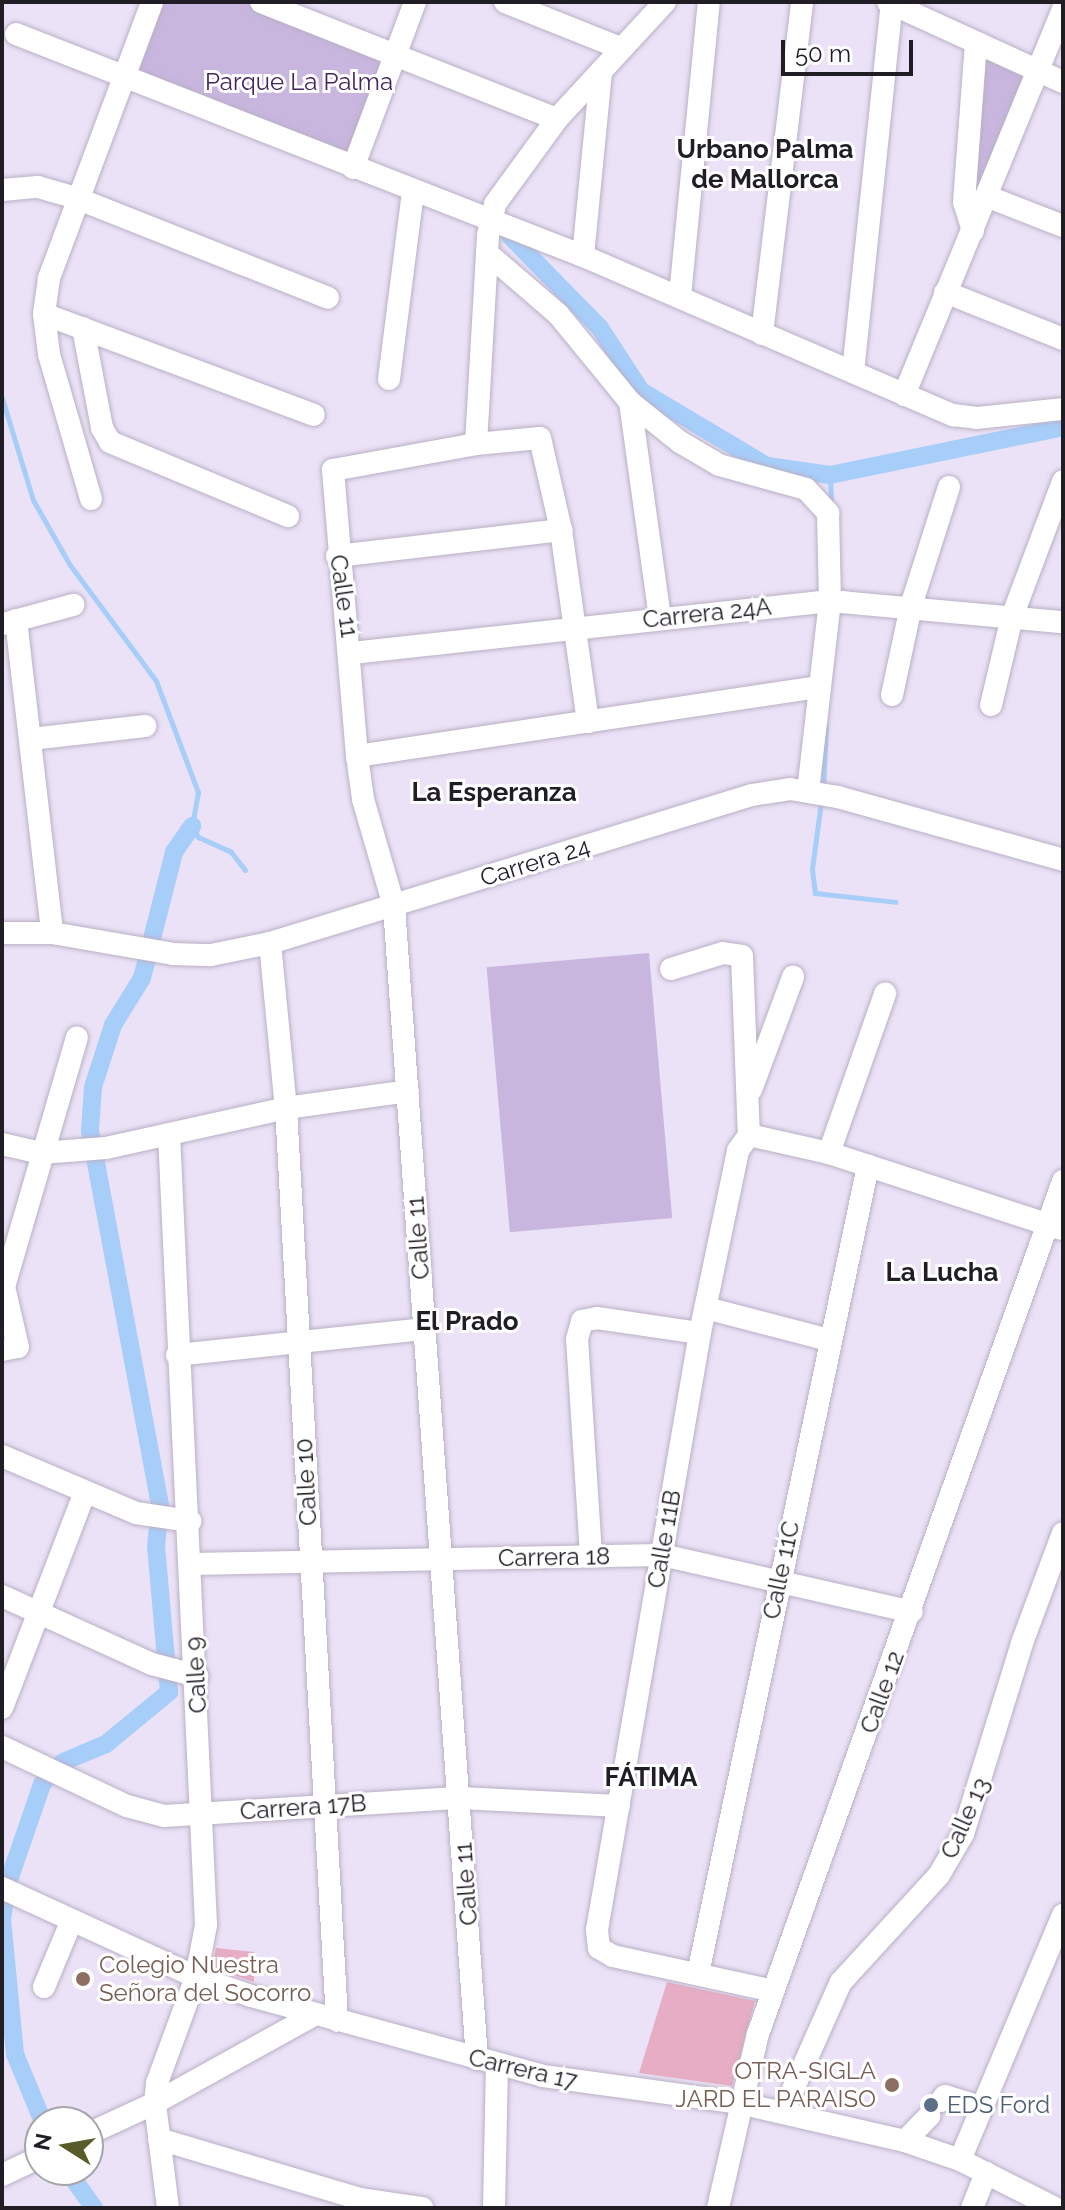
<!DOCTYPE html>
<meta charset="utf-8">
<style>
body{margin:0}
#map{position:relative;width:1065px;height:2210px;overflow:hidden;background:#ebe2f7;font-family:Raleway,sans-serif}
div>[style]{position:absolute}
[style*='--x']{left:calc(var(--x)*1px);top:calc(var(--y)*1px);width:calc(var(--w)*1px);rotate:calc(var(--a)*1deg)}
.green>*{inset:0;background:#c8b6df;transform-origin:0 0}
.stream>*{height:5px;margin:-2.5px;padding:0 2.5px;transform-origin:2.5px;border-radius:2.5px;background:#a7cdf9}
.canal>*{height:18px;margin:-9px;padding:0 9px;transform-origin:9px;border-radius:9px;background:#a7cdf9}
.building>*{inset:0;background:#e7adc4}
.roads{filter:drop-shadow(0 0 2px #bab0c5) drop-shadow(0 0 2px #bab0c5)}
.minor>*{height:22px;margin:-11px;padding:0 11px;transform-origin:11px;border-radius:11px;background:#fff}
.dots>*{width:22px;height:22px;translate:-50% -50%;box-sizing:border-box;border:4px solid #fff;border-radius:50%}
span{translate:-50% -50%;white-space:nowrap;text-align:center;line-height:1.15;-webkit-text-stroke:6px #fff;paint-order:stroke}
.park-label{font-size:24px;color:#432460}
.street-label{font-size:24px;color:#211d25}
.education-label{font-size:24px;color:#785e54}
.left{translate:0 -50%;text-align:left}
.right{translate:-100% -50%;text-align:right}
.service-label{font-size:24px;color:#4e5e75}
.neighbourhood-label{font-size:26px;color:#211d25;font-weight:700}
.frame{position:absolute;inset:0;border:4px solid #211d25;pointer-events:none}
.north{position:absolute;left:24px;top:2106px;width:80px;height:80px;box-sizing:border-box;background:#fff;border:2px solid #a6a5a8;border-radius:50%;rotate:281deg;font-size:22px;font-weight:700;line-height:32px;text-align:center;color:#211d25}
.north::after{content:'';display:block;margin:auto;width:28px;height:36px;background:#595b28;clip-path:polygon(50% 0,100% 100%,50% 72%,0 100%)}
.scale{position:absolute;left:781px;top:40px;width:132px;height:36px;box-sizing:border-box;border:4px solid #211d25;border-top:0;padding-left:10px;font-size:24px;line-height:28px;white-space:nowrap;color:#211d25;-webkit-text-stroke:6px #fff;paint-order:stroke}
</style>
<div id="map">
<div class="green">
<i style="clip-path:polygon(152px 2px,261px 2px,396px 55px,353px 168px,123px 76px)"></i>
<i style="clip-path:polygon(976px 44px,1038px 72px,973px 231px)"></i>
<i style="left:649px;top:953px;width:266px;height:163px;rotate:85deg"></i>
</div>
<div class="stream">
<i style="--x:2;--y:398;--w:107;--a:73.1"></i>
<i style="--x:33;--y:500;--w:75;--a:60.4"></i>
<i style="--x:70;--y:565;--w:144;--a:53.4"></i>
<i style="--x:156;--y:681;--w:119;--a:69.3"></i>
<i style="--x:198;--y:792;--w:35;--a:100"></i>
<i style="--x:192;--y:826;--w:13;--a:61"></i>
<i style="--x:198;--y:837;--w:36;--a:24"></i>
<i style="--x:231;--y:852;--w:23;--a:52"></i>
<i style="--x:830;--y:475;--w:30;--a:88"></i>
<i style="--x:823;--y:788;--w:62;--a:-87.2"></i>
<i style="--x:821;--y:802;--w:68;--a:97.7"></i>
<i style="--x:812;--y:869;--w:24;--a:83"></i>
<i style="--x:815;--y:893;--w:81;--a:6.3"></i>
</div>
<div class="canal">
<i style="--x:510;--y:236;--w:129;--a:45.6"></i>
<i style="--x:600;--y:328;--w:75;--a:56.9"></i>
<i style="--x:641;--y:391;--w:147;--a:30.8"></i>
<i style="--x:767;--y:466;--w:64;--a:8.1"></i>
<i style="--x:830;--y:475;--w:238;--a:-11.6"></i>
<i style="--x:43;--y:2122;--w:74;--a:-112.4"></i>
<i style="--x:15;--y:2054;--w:136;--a:-95.5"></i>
<i style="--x:2;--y:1919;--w:36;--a:-81"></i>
<i style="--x:8;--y:1883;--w:105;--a:-71"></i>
<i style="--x:42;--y:1784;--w:30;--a:-46"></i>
<i style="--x:63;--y:1762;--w:47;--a:-22.7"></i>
<i style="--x:106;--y:1744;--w:82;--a:-39.5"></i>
<i style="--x:169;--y:1692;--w:146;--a:-95.1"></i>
<i style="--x:156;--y:1547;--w:42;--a:-84.6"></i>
<i style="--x:160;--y:1505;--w:381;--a:-100.6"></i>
<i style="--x:90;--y:1130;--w:43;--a:-86"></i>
<i style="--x:93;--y:1087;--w:65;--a:-72.1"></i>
<i style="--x:113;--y:1025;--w:55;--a:-58.3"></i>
<i style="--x:142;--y:978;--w:130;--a:-75.7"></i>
<i style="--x:174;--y:852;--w:32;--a:-55"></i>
<i style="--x:67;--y:2170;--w:47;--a:54.6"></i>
</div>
<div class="building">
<i style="clip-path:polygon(216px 1948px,254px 1952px,254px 1982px,212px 1968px)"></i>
<i style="clip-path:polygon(667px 1982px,755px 2001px,732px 2086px,639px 2073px)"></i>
</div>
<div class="roads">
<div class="minor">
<i style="--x:261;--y:2;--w:318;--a:21.6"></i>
<i style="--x:505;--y:2;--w:124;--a:21.8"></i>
<i style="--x:888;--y:2;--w:192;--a:24.6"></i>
<i style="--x:16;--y:34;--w:609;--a:21.38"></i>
<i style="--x:583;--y:256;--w:403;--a:23.3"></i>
<i style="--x:953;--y:415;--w:24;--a:7"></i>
<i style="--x:977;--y:418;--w:86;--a:-6"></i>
<i style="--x:353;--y:168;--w:177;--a:-69.5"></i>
<i style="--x:2;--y:190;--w:36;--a:-5"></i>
<i style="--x:38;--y:187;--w:40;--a:16"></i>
<i style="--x:76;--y:198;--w:271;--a:21.6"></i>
<i style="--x:986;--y:196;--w:83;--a:21.3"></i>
<i style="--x:973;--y:231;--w:30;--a:-107"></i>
<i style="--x:964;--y:202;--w:158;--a:-85.7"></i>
<i style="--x:487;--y:253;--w:94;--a:40.7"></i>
<i style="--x:558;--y:314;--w:114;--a:50.7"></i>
<i style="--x:630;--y:402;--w:64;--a:38.7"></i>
<i style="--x:680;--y:442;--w:45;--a:30.5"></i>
<i style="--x:719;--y:465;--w:90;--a:15.4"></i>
<i style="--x:806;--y:489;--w:33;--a:47"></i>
<i style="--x:828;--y:513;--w:88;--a:88.7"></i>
<i style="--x:830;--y:601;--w:190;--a:96.6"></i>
<i style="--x:583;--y:256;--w:186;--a:-84.4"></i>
<i style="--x:945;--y:292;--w:127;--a:21.7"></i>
<i style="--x:680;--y:296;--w:295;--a:-84.4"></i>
<i style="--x:44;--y:314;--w:288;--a:20.5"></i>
<i style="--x:83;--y:328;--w:102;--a:79.2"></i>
<i style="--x:102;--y:428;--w:16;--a:60"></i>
<i style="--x:110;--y:442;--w:193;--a:22.6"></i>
<i style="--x:762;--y:334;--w:334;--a:-83.1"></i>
<i style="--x:853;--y:372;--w:370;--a:-84"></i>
<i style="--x:389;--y:379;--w:189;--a:-82.7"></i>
<i style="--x:904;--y:395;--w:417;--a:-67.6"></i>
<i style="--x:630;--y:402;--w:217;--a:82.1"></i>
<i style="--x:476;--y:444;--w:209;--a:-86.7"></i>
<i style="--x:488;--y:235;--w:32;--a:-77"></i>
<i style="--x:495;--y:204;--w:105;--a:-53.9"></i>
<i style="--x:557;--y:119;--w:159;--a:-47.3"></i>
<i style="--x:91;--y:499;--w:151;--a:-106.2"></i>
<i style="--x:49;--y:354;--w:40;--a:-97.1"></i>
<i style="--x:44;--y:314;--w:36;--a:-82"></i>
<i style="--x:49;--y:278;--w:295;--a:-69.5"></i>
<i style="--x:337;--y:556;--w:226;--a:-6.6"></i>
<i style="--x:16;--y:620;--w:315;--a:83.4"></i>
<i style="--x:3;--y:624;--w:73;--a:-15.2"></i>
<i style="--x:352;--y:653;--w:481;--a:-6.2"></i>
<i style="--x:830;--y:601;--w:234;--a:5.2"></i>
<i style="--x:892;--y:695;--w:91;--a:-77.9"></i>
<i style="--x:911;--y:606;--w:125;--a:-72.3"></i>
<i style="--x:991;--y:705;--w:90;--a:-76.6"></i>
<i style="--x:1012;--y:617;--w:145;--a:-69.4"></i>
<i style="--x:31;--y:739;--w:115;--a:-6.5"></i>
<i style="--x:357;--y:756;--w:468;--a:-8.5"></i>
<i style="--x:2;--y:933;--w:50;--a:0"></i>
<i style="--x:52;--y:933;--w:123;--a:9.8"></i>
<i style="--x:173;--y:954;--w:38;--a:2"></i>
<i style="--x:211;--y:955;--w:60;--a:-11.5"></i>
<i style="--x:270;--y:943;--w:504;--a:-17.07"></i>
<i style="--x:752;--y:795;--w:38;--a:-9"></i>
<i style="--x:790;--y:789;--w:49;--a:9.5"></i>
<i style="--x:838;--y:797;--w:234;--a:15.6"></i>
<i style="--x:270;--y:943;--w:166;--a:84.5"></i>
<i style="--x:286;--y:1108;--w:914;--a:86.8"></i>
<i style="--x:671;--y:969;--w:54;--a:-17.1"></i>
<i style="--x:723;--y:953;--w:19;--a:9"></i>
<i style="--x:742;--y:956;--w:179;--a:87.8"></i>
<i style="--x:751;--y:1090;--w:121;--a:-69.6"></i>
<i style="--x:749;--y:1135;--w:19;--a:125"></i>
<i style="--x:738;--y:1151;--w:186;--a:101.8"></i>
<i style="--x:700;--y:1333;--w:606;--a:99.79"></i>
<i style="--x:597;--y:1930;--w:18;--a:84"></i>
<i style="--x:599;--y:1948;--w:16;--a:30"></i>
<i style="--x:613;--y:1956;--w:164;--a:12.3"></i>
<i style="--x:749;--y:1135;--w:82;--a:12.7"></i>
<i style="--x:829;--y:1153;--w:244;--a:18.1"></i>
<i style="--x:2;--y:1144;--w:40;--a:13"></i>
<i style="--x:41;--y:1153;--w:65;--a:-4.4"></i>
<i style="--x:106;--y:1148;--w:184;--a:-12.5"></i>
<i style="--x:286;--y:1108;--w:123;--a:-7.9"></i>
<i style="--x:829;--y:1153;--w:169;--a:-70.6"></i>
<i style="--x:706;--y:1308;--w:127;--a:14.6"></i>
<i style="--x:2;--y:1350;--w:16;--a:-11"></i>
<i style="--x:18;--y:1347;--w:62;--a:-103.1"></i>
<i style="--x:4;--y:1287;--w:260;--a:-73.7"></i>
<i style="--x:177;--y:1355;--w:248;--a:-6"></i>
<i style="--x:2;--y:1456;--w:146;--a:23"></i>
<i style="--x:136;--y:1513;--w:55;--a:8.4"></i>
<i style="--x:591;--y:1555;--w:216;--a:-93.7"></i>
<i style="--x:577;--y:1339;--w:19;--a:-74"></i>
<i style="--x:582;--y:1321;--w:15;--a:-11"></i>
<i style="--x:597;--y:1318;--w:104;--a:8.3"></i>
<i style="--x:190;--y:1564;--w:472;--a:-1.1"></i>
<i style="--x:662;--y:1555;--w:256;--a:12.8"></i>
<i style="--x:2;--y:1596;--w:165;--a:24.4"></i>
<i style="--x:152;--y:1664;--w:47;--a:14.9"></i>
<i style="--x:2;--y:1708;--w:231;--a:-69"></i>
<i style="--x:2;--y:1747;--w:138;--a:25.3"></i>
<i style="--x:127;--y:1806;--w:38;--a:15"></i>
<i style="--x:164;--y:1816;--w:298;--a:-3.5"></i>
<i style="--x:461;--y:1798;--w:158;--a:2.9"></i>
<i style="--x:2;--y:1888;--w:213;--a:24.6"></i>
<i style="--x:196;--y:1977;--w:58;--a:19.1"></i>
<i style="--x:251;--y:1996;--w:303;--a:15.3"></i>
<i style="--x:543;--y:2076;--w:198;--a:7.8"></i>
<i style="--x:739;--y:2103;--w:170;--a:12.9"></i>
<i style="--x:905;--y:2141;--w:58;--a:19.1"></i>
<i style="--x:960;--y:2160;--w:106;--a:26.8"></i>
<i style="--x:698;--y:1974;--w:826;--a:-78.12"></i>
<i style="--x:44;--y:1987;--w:70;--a:-67.4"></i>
<i style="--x:477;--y:2059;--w:1156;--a:-94.12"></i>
<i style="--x:394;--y:906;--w:111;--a:-106.2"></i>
<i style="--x:363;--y:799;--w:43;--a:-97.9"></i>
<i style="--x:357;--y:756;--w:287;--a:-94.8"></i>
<i style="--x:333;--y:470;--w:145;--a:-10.3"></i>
<i style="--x:476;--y:444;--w:64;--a:-5.4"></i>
<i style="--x:540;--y:438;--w:94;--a:77.1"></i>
<i style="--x:561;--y:530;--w:194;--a:82"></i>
<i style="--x:941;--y:2101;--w:6;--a:-51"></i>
<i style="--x:945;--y:2096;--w:39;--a:17"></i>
<i style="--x:783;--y:2112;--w:142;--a:-66"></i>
<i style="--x:841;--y:1982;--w:145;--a:-47.5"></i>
<i style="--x:939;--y:1875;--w:48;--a:-59.7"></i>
<i style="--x:963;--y:1834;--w:200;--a:-72.8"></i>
<i style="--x:1022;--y:1643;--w:117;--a:-69.6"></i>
<i style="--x:88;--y:2134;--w:74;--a:-24.8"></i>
<i style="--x:155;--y:2103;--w:182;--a:-29"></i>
<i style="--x:159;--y:2139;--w:210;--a:16.6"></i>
<i style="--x:360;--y:2199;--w:63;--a:8.3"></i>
<i style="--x:905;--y:2141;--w:35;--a:-46"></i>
<i style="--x:960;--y:2160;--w:266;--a:-67.2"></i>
<i style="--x:2;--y:2175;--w:42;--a:-25.3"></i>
<i style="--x:168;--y:2208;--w:106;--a:-97.1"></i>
<i style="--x:155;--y:2103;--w:20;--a:-84"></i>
<i style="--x:157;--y:2083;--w:113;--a:-69.8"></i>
<i style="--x:196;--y:1977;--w:53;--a:-79.1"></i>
<i style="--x:206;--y:1925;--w:792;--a:-92.68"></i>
<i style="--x:494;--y:2208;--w:144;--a:-88.8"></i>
<i style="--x:718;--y:2208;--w:179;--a:-77.1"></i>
<i style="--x:758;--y:2034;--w:906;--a:-70.32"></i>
<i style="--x:972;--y:2208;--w:38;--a:-68"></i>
</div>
</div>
<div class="dots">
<i style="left:83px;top:1979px;background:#8d6e63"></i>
<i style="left:892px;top:2085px;background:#8d6e63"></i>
<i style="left:931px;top:2105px;background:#5c6f8a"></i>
</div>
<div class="park-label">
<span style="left:299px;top:82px">Parque La Palma</span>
</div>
<div class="street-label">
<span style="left:344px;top:596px;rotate:82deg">Calle 11</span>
<span style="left:707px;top:613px;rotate:-6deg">Carrera 24A</span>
<span style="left:535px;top:862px;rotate:-17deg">Carrera 24</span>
<span style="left:418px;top:1238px;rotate:-94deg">Calle 11</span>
<span style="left:306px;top:1482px;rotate:-93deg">Calle 10</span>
<span style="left:664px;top:1539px;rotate:-80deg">Calle 11B</span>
<span style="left:554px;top:1557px;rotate:-1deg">Carrera 18</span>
<span style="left:781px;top:1570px;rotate:-78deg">Calle 11C</span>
<span style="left:196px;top:1675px;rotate:-93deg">Calle 9</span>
<span style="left:882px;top:1692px;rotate:-70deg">Calle 12</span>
<span style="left:303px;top:1807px;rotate:-4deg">Carrera 17B</span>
<span style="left:965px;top:1818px;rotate:-66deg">Calle 13</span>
<span style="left:466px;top:1884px;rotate:-94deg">Calle 11</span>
<span style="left:523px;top:2069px;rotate:13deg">Carrera 17</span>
</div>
<div class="education-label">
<span class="left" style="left:99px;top:1979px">Colegio Nuestra<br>Señora del Socorro</span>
<span class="right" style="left:876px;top:2085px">OTRA-SIGLA<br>JARD EL PARAISO</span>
</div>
<div class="service-label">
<span class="left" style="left:947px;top:2105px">EDS Ford</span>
</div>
<div class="neighbourhood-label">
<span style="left:765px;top:165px">Urbano Palma<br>de Mallorca</span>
<span style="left:494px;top:793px">La Esperanza</span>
<span style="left:942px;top:1273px">La Lucha</span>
<span style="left:467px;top:1322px">El Prado</span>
<span style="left:651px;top:1778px">FÁTIMA</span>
</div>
<div class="frame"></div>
<div class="north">N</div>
<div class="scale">50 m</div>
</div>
